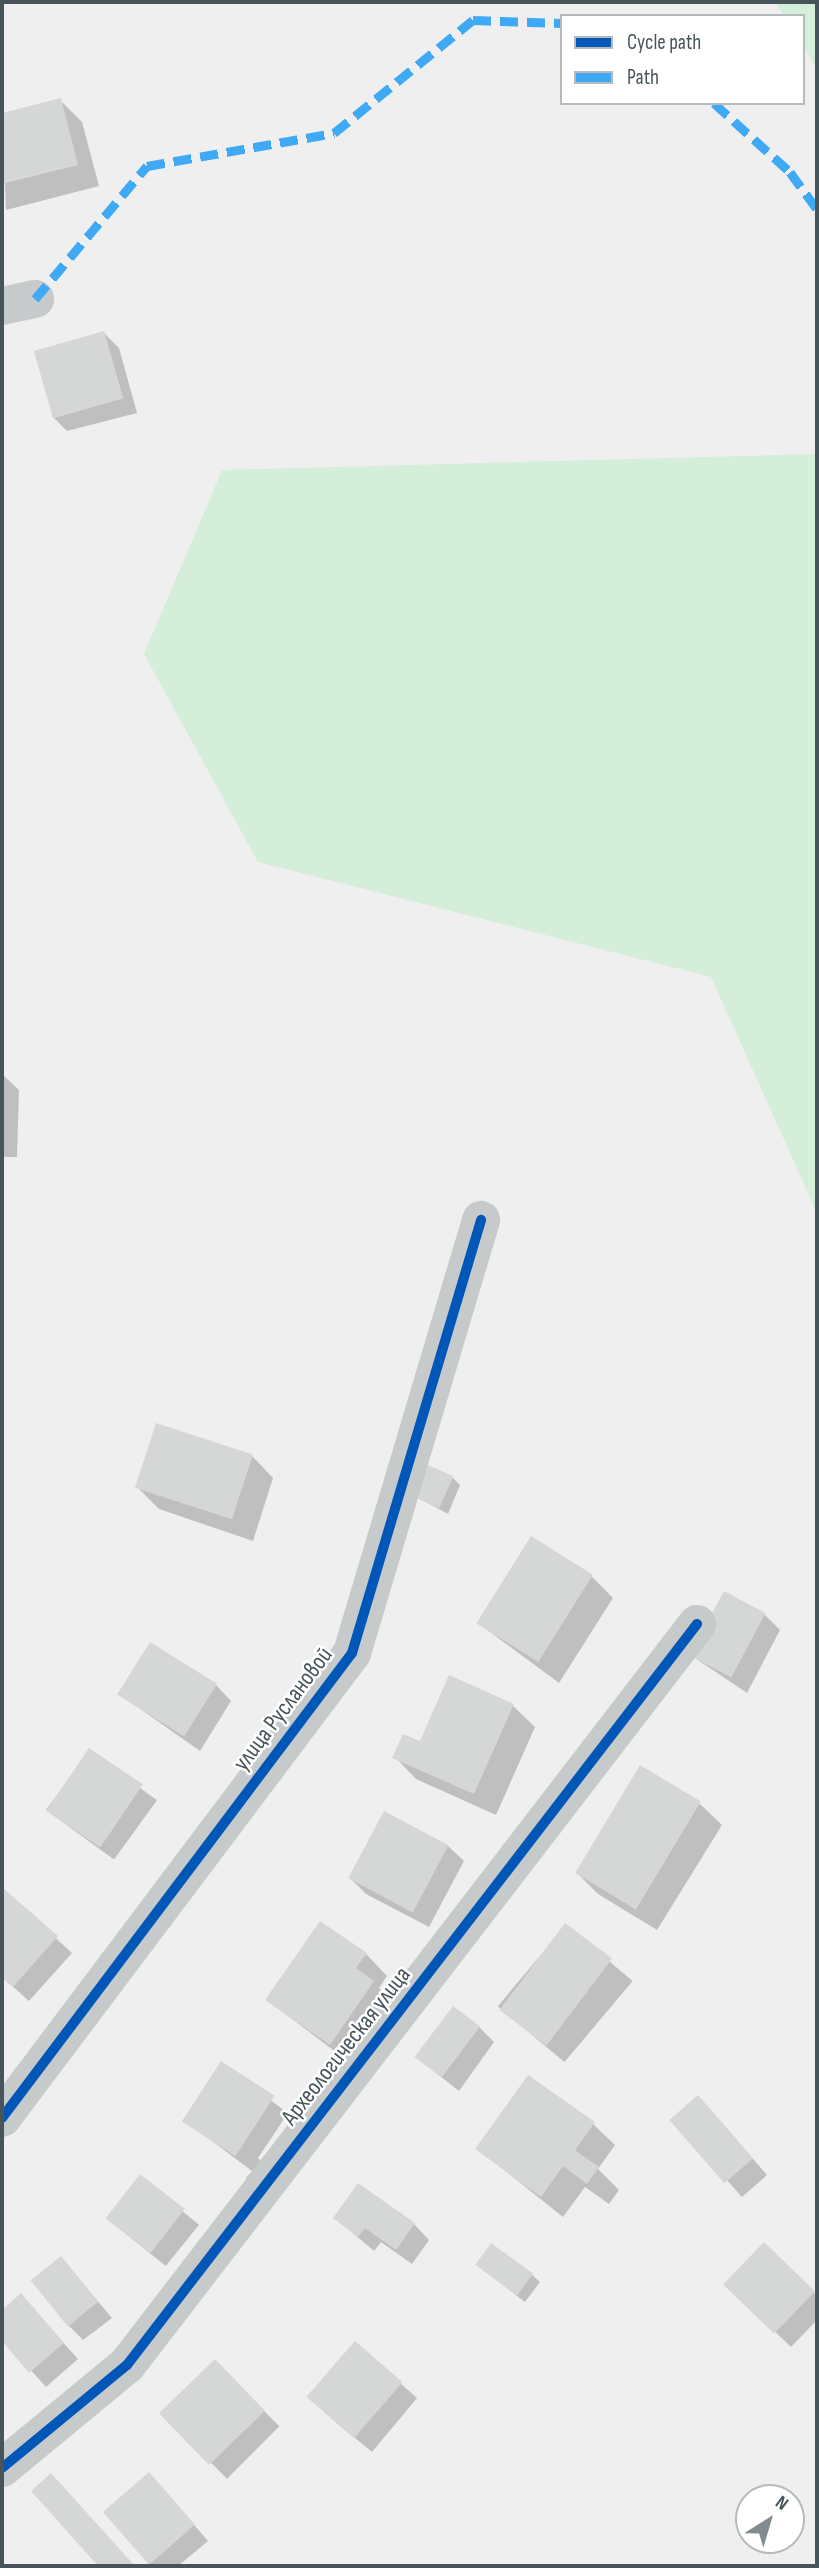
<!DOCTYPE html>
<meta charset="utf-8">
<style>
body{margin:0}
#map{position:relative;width:819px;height:2568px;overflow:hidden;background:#efefef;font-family:"Sofia Sans Condensed",sans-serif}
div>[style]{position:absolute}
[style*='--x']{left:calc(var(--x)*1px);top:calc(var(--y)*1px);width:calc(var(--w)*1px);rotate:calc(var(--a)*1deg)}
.green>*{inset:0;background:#d4eed9}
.shadow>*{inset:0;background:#0003;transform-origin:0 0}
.building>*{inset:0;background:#d5d7d7;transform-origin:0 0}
.minor>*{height:38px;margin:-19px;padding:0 19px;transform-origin:19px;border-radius:19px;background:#c7cacb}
.quiet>*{height:9px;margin-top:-4.5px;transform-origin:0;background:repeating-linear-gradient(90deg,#3fa9f5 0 18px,transparent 0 27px)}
.cycleway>*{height:10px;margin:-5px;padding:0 5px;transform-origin:5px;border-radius:5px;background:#0057b8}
span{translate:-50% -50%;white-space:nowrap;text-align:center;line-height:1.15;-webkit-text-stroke:5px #fff;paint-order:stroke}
.street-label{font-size:24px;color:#47555b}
.frame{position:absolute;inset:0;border:4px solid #47555b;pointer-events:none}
.legend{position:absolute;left:560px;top:14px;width:245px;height:91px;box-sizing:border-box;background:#fff;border:2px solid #b5bbbd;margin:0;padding:9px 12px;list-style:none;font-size:21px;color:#47555b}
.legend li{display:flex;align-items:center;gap:14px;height:35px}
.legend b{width:35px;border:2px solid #b5bbbd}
.north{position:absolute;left:735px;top:2484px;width:70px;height:70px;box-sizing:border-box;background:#fff;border:2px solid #b5bbbd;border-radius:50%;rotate:37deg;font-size:19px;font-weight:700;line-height:28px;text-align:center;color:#47555b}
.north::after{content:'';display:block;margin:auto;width:24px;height:32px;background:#828b8f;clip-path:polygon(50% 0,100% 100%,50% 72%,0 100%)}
</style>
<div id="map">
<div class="green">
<i style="clip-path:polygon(775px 2px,817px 2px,817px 68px,803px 46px,803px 16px,784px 16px)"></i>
<i style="clip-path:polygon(817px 454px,817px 1213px,711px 977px,258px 862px,144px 654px,222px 470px)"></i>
</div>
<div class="shadow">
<i style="clip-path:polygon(60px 100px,82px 122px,99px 186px,6px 210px,2px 115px)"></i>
<i style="clip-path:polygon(104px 333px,119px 348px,137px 413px,67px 431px,52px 416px)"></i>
<i style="clip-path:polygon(2px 1074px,19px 1090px,17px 1157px,2px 1157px)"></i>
<i style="clip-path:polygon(252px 1456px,273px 1478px,253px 1541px,159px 1509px,137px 1487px)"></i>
<i style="clip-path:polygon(452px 1477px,460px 1485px,448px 1514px,415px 1496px)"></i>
<i style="clip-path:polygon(592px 1577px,613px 1598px,559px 1683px,478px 1623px)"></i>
<i style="clip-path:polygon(765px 1615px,780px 1630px,747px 1693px,692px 1656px)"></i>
<i style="clip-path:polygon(450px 1678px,513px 1706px,535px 1727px,496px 1815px,416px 1779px,395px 1757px,421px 1743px)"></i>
<i style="clip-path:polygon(216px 1685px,231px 1701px,200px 1751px,119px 1694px)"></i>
<i style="left:89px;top:1751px;width:84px;height:73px;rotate:36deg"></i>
<i style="clip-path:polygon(700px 1804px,722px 1825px,657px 1930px,598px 1894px,576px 1872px)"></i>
<i style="clip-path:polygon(448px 1846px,464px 1861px,429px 1927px,366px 1894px,351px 1879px)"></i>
<i style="clip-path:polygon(3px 1890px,72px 1953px,29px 2001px,2px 1977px)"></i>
<i style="left:566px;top:1925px;width:87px;height:106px;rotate:40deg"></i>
<i style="clip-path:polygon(366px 1954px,387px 1976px,379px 1988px,395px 2004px,353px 2065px,267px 2000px)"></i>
<i style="clip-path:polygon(479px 2027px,494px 2042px,459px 2091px,417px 2058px)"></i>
<i style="clip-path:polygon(221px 2064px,288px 2113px,258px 2158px,270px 2168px,253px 2186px,246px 2178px,252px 2171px,184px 2120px)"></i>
<i style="clip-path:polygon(713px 2113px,767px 2175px,742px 2197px,673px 2120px)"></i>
<i style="clip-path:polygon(593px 2124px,615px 2145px,598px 2169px,619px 2190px,609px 2204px,585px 2187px,563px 2217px,478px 2149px)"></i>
<i style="left:140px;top:2177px;width:76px;height:53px;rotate:39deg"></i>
<i style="clip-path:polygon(335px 2218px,414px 2224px,429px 2240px,412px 2264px,381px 2242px,374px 2251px)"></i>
<i style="clip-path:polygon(764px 2245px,817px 2296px,817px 2320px,791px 2347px,741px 2299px)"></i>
<i style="clip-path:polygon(61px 2258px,112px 2318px,83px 2340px,68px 2325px)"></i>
<i style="clip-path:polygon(477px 2265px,532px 2275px,540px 2282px,525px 2302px)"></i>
<i style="clip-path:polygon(21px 2296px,78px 2359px,46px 2387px,2px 2338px,2px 2312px)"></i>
<i style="clip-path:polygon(355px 2343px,417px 2398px,372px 2452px,324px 2412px)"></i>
<i style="left:215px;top:2362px;width:91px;height:74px;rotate:45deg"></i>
<i style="clip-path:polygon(164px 2490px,208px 2541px,178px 2566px,152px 2566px,106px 2512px)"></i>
</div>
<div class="building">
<i style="clip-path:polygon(61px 98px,78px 165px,2px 184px,2px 113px)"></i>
<i style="left:104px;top:331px;width:70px;height:73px;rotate:74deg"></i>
<i style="left:156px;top:1423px;width:102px;height:68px;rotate:18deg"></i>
<i style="left:426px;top:1464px;width:30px;height:35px;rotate:24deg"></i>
<i style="left:531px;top:1536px;width:73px;height:103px;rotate:32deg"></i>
<i style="left:724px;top:1591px;width:47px;height:73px;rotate:28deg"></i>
<i style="left:150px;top:1642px;width:79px;height:62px;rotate:32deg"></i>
<i style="clip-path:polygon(449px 1675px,514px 1704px,474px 1794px,392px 1758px,403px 1734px,420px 1741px)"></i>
<i style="left:89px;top:1748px;width:65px;height:76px;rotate:34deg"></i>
<i style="left:640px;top:1765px;width:71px;height:126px;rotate:31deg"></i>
<i style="left:384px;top:1811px;width:73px;height:76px;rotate:28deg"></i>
<i style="clip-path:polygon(3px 1888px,58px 1936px,13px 1987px,2px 1978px)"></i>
<i style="clip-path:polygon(320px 1921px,367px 1953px,356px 1968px,374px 1981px,330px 2045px,265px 2000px)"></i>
<i style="left:565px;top:1923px;width:59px;height:109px;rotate:37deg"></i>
<i style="left:453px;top:2006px;width:34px;height:64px;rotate:37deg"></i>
<i style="left:221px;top:2061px;width:64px;height:72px;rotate:33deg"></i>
<i style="clip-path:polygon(528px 2075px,595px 2122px,575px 2150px,599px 2167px,587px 2184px,563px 2166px,541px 2197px,475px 2149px)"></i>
<i style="left:698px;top:2095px;width:84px;height:38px;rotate:49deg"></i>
<i style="left:140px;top:2174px;width:57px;height:56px;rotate:38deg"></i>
<i style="clip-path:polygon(358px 2183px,415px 2223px,396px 2250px,365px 2228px,358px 2237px,333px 2218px)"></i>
<i style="left:764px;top:2242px;width:71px;height:59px;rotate:44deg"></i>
<i style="left:491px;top:2243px;width:52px;height:27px;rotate:36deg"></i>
<i style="left:61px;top:2256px;width:59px;height:39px;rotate:51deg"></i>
<i style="clip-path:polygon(21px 2293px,64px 2343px,29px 2373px,2px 2341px,2px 2310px)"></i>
<i style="left:355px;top:2341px;width:63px;height:74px;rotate:41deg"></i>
<i style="left:215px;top:2359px;width:72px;height:78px;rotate:46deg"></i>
<i style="left:149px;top:2472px;width:70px;height:61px;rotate:49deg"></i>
<i style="clip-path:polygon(51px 2473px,135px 2566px,98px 2566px,31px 2491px)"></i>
</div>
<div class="minor">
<i style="--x:2;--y:306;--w:34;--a:-12"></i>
<i style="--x:2;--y:2118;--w:582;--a:-53.03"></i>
<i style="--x:352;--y:1653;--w:452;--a:-73.4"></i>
<i style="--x:2;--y:2468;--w:162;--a:-39.5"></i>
<i style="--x:127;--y:2365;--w:935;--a:-52.43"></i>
</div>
<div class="quiet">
<i style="--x:714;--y:103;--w:103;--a:42.2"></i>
<i style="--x:790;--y:172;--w:46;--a:53.9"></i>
<i style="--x:35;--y:299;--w:174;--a:-49.9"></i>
<i style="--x:147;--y:166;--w:190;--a:-10"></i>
<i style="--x:334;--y:133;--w:179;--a:-39.1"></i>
<i style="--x:473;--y:20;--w:89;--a:1.9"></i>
</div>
<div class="cycleway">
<i style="--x:2;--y:2118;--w:582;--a:-53.03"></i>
<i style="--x:352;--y:1653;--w:452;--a:-73.4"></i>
<i style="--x:2;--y:2468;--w:162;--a:-39.5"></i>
<i style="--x:127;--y:2365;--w:935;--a:-52.43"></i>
</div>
<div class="street-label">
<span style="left:283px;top:1709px;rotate:-53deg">улица Руслановой</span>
<span style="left:346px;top:2046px;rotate:-52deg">Археологическая улица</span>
</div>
<div class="frame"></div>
<ul class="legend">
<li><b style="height:9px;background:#0057b8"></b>Cycle path</li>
<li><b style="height:9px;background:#3fa9f5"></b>Path</li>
</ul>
<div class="north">N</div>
</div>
